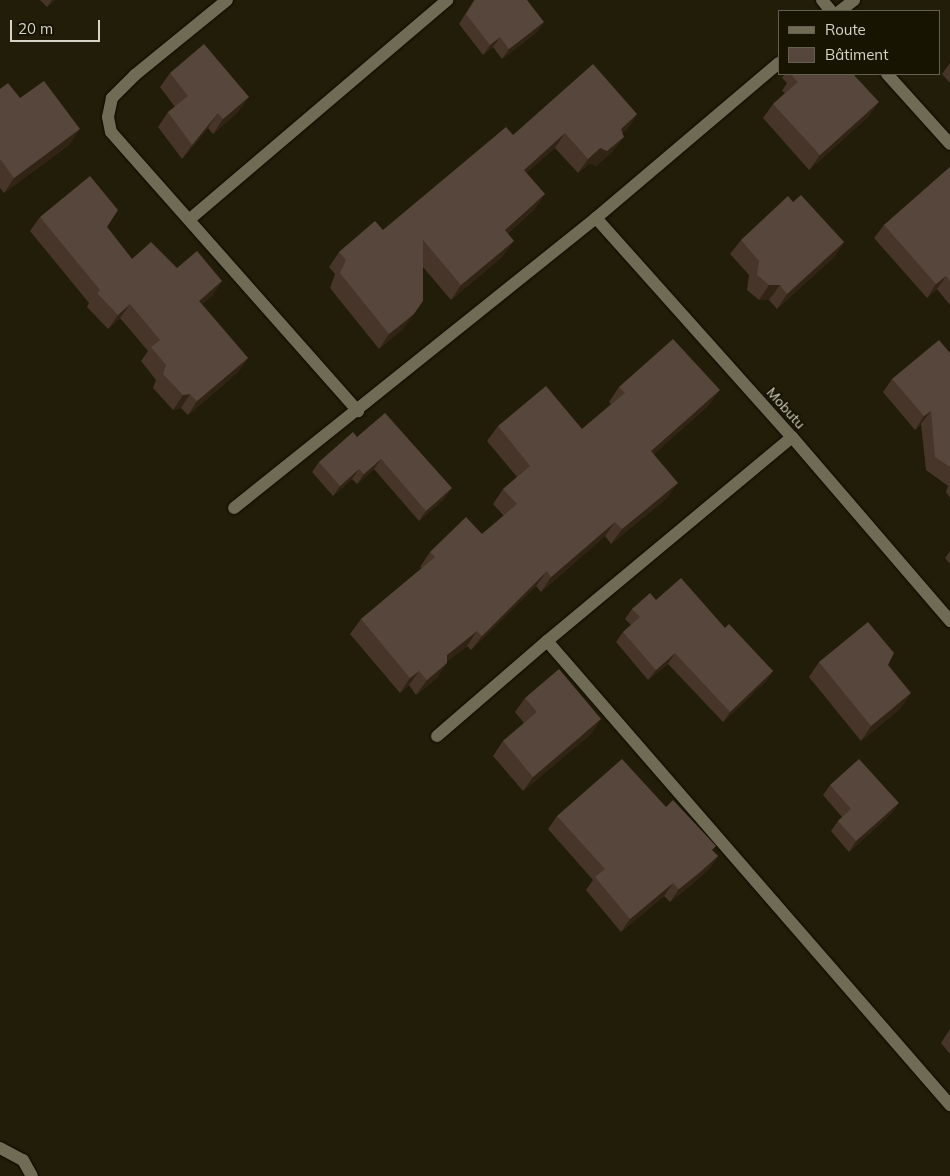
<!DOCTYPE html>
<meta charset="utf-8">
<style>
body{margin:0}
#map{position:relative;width:950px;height:1176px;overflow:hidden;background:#221d08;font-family:Mulish,sans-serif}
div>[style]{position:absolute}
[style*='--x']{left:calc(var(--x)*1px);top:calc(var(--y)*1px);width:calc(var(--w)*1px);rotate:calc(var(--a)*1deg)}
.roads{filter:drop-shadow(0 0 1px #0b0700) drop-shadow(0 0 1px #0b0700)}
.lane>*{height:12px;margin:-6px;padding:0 6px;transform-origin:6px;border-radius:6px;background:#706b54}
.street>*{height:12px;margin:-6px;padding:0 6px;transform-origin:6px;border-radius:6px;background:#706b54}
.wall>*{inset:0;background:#47352a}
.shaded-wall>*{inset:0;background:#322415}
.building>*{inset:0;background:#56463b}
span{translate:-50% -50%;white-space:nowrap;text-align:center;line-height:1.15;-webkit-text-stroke:4px #181402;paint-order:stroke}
.street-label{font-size:14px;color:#d6d3c7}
.legend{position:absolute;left:778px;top:10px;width:162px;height:65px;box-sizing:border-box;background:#181402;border:1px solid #646051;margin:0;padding:6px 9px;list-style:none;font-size:15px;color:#d6d3c7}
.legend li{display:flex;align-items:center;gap:10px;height:25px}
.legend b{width:25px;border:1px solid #646051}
.scale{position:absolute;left:10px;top:20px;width:90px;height:22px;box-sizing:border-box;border:2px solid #d6d3c7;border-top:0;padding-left:6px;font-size:15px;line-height:18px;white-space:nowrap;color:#d6d3c7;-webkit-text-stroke:4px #181402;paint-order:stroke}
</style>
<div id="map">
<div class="roads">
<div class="lane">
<i style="--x:0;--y:1148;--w:26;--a:28"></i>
<i style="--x:23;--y:1160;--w:18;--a:61"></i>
</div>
<div class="street">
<i style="--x:227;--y:0;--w:119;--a:140.8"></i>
<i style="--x:135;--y:75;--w:33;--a:135"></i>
<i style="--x:112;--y:98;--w:19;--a:102"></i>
<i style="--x:108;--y:117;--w:15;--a:79"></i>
<i style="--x:111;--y:132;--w:373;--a:48.5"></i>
<i style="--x:822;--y:0;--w:14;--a:51"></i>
<i style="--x:840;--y:11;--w:18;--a:-38"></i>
<i style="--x:887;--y:74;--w:94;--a:48"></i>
<i style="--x:596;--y:218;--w:294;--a:48.2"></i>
<i style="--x:792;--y:437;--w:243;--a:49.3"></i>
<i style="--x:190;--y:219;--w:338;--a:-40.4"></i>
<i style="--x:792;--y:437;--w:319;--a:140.2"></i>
<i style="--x:547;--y:641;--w:615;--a:49.02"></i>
<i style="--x:234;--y:508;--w:464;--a:-38.7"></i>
<i style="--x:596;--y:218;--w:240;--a:-40.3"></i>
<i style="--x:437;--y:736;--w:145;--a:-40.8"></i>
</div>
</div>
<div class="wall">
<i style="clip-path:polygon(40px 0,55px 0,47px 7px)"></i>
<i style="clip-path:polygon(474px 0,527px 0,537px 32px,502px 59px,493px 47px,483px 55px,459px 24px)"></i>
<i style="clip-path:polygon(950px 63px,950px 83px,942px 74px)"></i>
<i style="clip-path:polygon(170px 73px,238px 112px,213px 134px,208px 128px,182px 159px,158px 127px,168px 112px,175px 107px,160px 87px)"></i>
<i style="clip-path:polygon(785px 74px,853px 74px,869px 116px,809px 170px,763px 118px,773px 104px,785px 93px,782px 91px,787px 83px,782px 78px)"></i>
<i style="clip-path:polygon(0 89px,20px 98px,70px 144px,4px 193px,0 188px)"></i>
<i style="clip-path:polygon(637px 114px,627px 129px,622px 133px,613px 151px,596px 166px,590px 163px,578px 173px,555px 148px,526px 173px,535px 209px,507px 234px,503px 256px,451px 300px,423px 267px,404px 328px,379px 349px,330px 288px,335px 274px,329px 267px,339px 252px,383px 230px,513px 135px)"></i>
<i style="clip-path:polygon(950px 167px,950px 305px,937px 289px,927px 298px,874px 238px,884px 225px)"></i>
<i style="clip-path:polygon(793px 202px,844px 242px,834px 257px,777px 309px,769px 300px,759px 300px,747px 290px,749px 275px,730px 254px,741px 240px)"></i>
<i style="clip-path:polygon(40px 217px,107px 227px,132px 259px,213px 295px,202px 304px,248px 358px,238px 372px,188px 415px,181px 408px,173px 410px,153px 388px,156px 380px,141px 361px,148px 351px,120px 318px,108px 329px,87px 307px,89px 303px,30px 231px)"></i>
<i style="clip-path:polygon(950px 353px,950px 498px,946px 492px,948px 486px,926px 470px,921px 424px,915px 430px,883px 392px,892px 379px)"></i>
<i style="clip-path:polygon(619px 387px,709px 405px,654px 454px,667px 498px,611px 544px,605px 536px,541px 592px,536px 586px,471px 650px,467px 646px,447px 661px,437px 678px,416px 695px,409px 685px,400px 693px,350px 634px,361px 619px,422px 568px,420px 567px,430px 552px,482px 534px,504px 516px,493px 504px,503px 489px,517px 477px,487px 441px,498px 426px,582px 429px,611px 404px,609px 402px)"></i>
<i style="clip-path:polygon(357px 437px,445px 498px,419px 521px,374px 469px,357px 484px,352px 479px,333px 496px,312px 472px,319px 462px)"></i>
<i style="clip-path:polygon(950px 551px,950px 564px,945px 558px)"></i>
<i style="clip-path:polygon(656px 600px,725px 628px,773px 671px,766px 681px,723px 722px,668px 664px,648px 680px,616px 642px,623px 632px,631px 625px,625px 619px,632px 609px)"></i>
<i style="clip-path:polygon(819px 662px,888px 665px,901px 708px,861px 741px,809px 677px)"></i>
<i style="clip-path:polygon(525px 698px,591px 734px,523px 791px,493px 756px,503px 741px,524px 723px,515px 712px)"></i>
<i style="clip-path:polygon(830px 785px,892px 813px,849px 852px,831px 831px,838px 821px,842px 817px,823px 795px)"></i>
<i style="clip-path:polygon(666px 807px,718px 856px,709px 869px,690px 886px,670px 902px,664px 896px,621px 932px,586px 890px,593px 880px,548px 829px,557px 816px)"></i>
<i style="clip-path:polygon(950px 1029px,950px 1054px,941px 1043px)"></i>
</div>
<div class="shaded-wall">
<i style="clip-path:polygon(52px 0,55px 0,47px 7px)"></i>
<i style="clip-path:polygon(544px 22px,537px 32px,502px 59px,509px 49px)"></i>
<i style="clip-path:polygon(500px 37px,493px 47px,483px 55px,490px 45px)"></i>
<i style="clip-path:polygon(249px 97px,238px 112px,213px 134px,223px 119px)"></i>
<i style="clip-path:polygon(879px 102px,869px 116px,809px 170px,820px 155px)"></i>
<i style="clip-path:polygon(218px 113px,208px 128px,182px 159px,192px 145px)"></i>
<i style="clip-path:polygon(637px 114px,627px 129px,611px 143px,621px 129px)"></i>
<i style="clip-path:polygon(80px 129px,70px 144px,4px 193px,14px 178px)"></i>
<i style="clip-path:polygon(565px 133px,555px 148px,513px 185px,524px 170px)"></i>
<i style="clip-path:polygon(624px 137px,613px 151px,596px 166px,590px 163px,578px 173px,588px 159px,600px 148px)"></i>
<i style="clip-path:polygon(545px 194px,535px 209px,494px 245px,505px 230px)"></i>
<i style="clip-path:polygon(514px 241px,503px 256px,451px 300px,461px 285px)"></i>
<i style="clip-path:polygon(844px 242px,834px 257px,777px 309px,787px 294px)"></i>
<i style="clip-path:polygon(946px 276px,937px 289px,927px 298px,936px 284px)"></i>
<i style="clip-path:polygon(222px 281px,213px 295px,189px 315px,199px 301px)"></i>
<i style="clip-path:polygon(769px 285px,780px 285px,769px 300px,759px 300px)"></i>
<i style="clip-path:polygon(130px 304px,120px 318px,108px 329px,118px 315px)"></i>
<i style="clip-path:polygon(414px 314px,404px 328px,379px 349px,389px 334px)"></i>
<i style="clip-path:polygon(248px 358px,238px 372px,188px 415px,197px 401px)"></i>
<i style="clip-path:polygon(720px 390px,709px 405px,641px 466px,651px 451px)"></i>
<i style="clip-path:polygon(190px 394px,181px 408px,173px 410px,183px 395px)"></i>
<i style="clip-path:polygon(931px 411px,921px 424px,915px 430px,924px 416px)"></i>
<i style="clip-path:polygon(381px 459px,374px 469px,357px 484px,364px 474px)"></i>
<i style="clip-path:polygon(359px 469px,352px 479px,333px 496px,340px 486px)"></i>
<i style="clip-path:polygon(678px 483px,667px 498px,611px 544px,622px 529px)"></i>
<i style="clip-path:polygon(452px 488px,445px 498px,419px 521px,426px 511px)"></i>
<i style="clip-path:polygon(615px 522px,605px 536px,541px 592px,551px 577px)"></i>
<i style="clip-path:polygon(547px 571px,536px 586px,471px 650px,482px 636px)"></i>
<i style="clip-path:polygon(477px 631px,467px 646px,437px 670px,447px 655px)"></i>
<i style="clip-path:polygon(675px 653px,668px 664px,648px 680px,656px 670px)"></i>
<i style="clip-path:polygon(447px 663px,437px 678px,416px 695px,427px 680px)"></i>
<i style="clip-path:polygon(419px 671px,409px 685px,400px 693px,410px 678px)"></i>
<i style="clip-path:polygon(773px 671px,766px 681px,723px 722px,730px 712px)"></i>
<i style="clip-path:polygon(911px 693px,901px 708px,861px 741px,871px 726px)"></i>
<i style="clip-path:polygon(601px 719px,591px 734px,523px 791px,533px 777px)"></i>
<i style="clip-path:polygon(899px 803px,892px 813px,849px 852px,856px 841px)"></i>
<i style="clip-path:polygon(718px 856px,709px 869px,690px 886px,670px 902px,679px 889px)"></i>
<i style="clip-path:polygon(673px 883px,664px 896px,621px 932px,630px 919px)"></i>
</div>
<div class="building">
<i style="clip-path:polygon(475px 0,527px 0,544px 22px,509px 49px,500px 37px,490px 45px,466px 14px)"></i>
<i style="clip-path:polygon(204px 44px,249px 97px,223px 119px,218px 113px,192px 145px,168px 112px,188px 96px,170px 73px)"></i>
<i style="clip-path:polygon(593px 64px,637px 114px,621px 129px,624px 137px,607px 151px,600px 148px,588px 159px,565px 133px,524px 170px,545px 194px,505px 230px,514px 241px,461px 285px,423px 240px,423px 301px,414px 314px,389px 334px,340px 273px,346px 260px,339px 252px,375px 221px,383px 230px,506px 127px,513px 135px)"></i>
<i style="clip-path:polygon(795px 74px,853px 74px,879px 102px,820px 155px,773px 104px,798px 82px,792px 76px)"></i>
<i style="clip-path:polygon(44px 81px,80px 129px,14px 178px,0 159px,0 89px,8px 83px,20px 98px)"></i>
<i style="clip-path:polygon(950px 167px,950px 281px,946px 276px,936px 284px,884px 225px)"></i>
<i style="clip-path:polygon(90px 176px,118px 210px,107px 227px,132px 259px,151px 242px,177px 268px,197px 251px,222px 281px,199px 301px,248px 358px,197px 401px,190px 394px,183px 395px,163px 374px,166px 365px,151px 347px,160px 340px,130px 304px,118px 315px,97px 293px,100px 290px,40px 217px)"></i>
<i style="clip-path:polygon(801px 195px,844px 242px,787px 294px,780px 285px,769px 285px,757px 275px,759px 261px,741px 240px,788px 196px,793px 202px)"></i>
<i style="clip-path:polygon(673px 339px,720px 390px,651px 451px,678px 483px,622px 529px,615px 522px,551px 577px,547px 571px,482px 636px,477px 631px,447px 655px,447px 663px,427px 680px,419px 671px,410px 678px,361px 619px,435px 557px,430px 552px,466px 517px,482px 534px,517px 504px,503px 489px,530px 466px,498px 426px,546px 386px,582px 429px,625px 393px,619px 387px)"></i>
<i style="clip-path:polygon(939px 340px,950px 353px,950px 467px,935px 457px,931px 411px,924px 416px,892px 379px)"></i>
<i style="clip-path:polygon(385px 413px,452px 488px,426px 511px,381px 459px,364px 474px,359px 469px,340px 486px,319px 462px,353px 432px,357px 437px)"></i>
<i style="clip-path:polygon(681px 578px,725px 628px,729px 624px,773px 671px,730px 712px,675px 653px,656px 670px,623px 632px,640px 617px,632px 609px,650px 593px,656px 600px)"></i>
<i style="clip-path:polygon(868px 622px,894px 653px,888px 665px,911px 693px,871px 726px,819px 662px)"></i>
<i style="clip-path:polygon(559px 669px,601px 719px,533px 777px,503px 741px,537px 712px,525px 698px)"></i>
<i style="clip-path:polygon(622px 759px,666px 807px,673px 800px,716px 846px,712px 850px,718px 856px,699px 873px,679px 889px,673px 883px,630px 919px,595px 877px,605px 869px,557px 816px)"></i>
<i style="clip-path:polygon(859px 759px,899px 803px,856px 841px,838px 821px,851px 809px,830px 785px)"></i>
</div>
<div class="street-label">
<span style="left:786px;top:408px;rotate:48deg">Mobutu</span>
</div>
<ul class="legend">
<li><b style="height:6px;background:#706b54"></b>Route</li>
<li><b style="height:14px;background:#56463b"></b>Bâtiment</li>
</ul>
<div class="scale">20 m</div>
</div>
